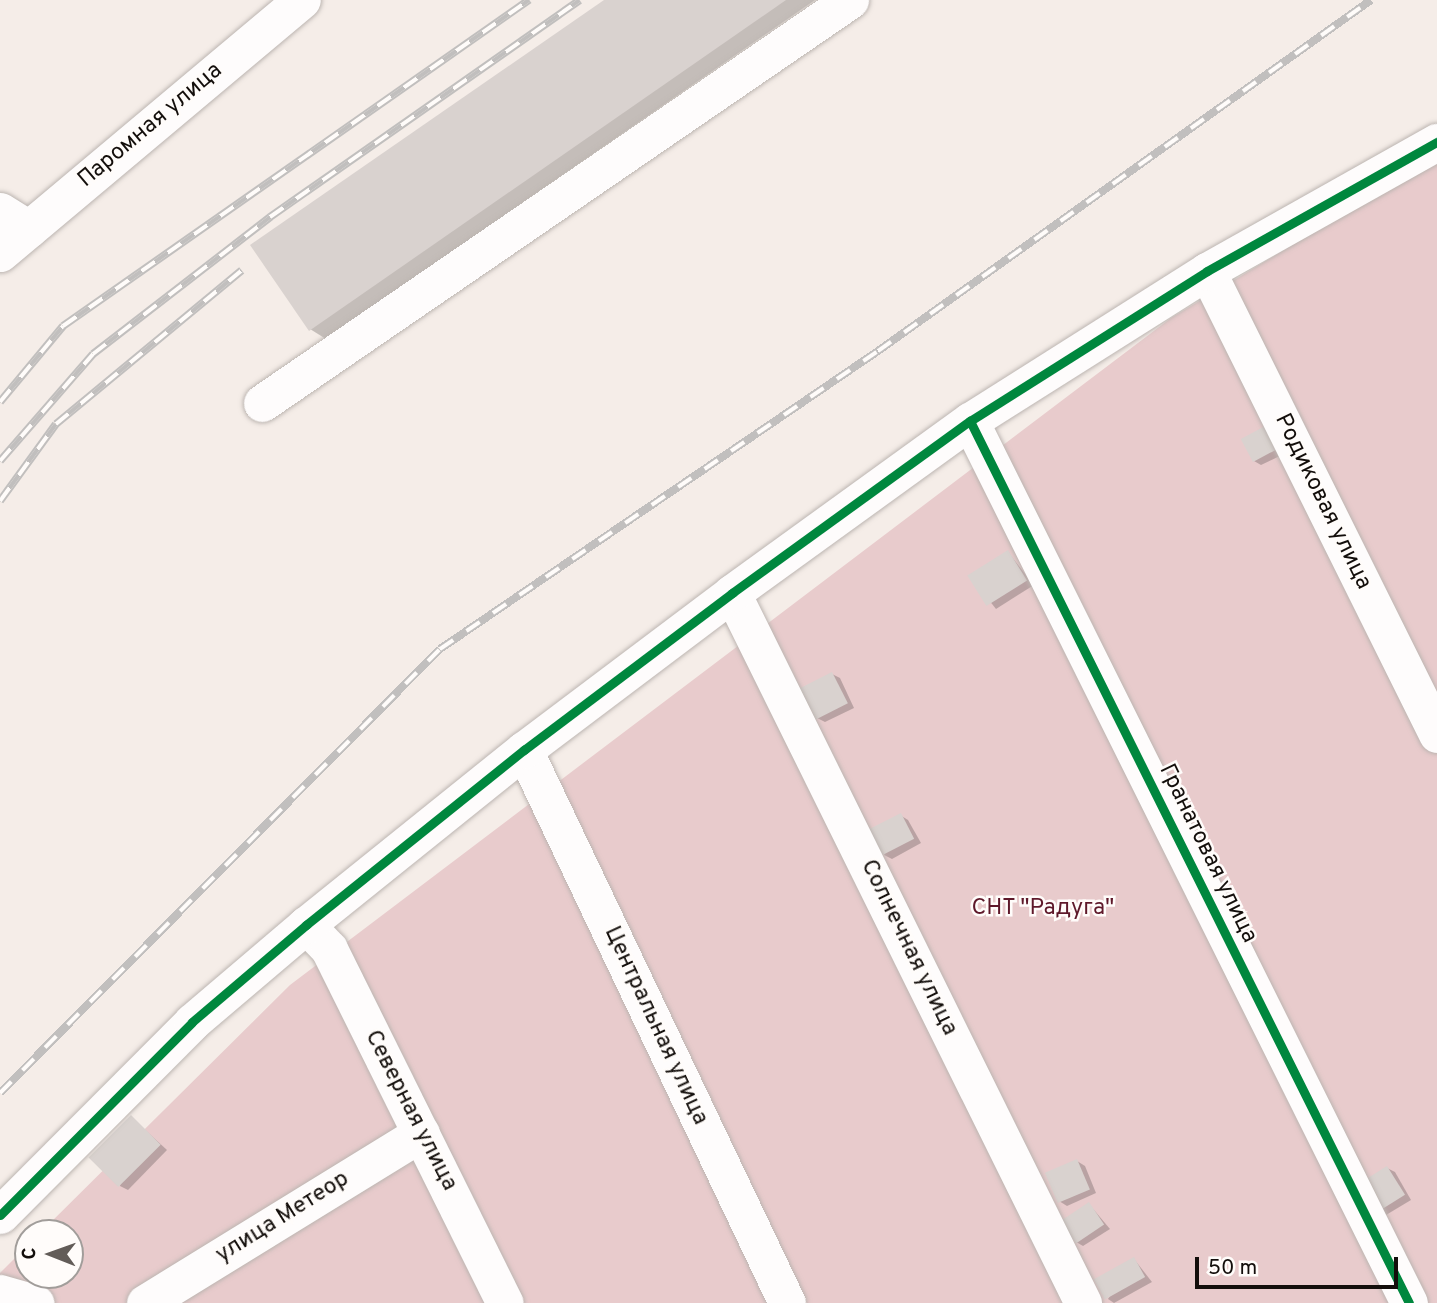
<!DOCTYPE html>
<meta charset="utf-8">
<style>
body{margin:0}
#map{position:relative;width:1437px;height:1303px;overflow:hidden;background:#f5ede8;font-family:Overpass,sans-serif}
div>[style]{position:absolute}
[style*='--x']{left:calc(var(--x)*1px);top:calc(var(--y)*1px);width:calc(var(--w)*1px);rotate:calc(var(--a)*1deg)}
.green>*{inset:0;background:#e8cbcc}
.shadow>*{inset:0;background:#0003}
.building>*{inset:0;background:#d9d2cf;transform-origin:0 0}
.roads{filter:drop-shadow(0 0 2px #bcb5b1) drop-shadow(0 0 2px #bcb5b1)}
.minor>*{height:37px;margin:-18.5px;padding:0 18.5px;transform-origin:18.5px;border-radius:18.5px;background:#fefcfc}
.rail>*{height:8px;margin-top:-4px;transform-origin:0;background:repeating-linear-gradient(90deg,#fffcfa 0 16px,#c1bfbe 0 32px);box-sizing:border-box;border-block:2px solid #c1bfbe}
.cycleway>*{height:9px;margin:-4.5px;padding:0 4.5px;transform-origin:4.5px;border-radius:4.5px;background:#00873e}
span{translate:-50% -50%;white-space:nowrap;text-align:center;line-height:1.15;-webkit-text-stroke:5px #fffcfa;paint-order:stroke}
.street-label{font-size:23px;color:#130e0b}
.park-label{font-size:23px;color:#5e182a}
.north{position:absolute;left:14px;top:1219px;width:70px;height:70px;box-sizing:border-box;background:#fffcfa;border:2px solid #a19d9a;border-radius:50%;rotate:271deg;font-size:19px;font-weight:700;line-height:28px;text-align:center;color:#130e0b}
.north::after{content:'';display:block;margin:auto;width:24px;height:32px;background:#625c58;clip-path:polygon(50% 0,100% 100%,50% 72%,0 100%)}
.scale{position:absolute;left:1195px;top:1257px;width:203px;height:32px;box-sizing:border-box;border:4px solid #130e0b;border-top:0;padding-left:9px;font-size:21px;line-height:24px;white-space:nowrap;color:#130e0b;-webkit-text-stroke:5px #fffcfa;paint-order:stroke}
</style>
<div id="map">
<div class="green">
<i style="clip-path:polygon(1437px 158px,1437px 1303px,0 1303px,0 1273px,28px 1245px,28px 1275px,70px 1275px,70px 1233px,40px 1233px,290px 985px,1171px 318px)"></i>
</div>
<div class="shadow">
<i style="clip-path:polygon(607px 0,815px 0,326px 339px,310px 329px)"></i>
<i style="clip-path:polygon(1242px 439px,1288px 452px,1261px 465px,1254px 461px)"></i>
<i style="clip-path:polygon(1008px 552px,1034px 585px,996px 609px,970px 576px)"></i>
<i style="clip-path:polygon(832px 674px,840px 678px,854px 708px,825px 722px,817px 718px)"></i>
<i style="clip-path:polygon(900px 815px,908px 820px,921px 843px,892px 859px,884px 855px)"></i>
<i style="clip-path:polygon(132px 1118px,167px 1150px,128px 1190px,120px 1186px)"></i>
<i style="clip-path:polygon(1077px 1161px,1085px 1166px,1096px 1193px,1067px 1206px,1059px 1201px)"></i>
<i style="clip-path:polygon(1387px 1168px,1395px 1172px,1411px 1200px,1386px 1215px,1378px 1210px)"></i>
<i style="clip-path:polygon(1089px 1204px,1110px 1229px,1083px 1246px,1076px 1242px)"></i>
<i style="clip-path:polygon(1134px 1259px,1152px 1282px,1114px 1303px,1108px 1299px)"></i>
</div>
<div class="building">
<i style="clip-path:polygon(604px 0,786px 0,309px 331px,250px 245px)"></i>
<i style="left:1269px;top:424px;width:26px;height:32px;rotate:62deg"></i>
<i style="left:1008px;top:550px;width:36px;height:48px;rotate:58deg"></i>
<i style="left:832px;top:672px;width:35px;height:36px;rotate:63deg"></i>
<i style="left:901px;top:813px;width:29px;height:36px;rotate:63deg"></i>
<i style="left:131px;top:1115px;width:42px;height:60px;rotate:45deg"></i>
<i style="left:1077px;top:1159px;width:33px;height:35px;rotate:67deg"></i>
<i style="left:1387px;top:1166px;width:34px;height:32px;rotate:58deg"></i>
<i style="left:1089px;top:1202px;width:27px;height:34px;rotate:56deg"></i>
<i style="left:1134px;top:1257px;width:23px;height:46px;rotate:61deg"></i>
</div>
<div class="roads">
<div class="minor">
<i style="--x:0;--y:211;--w:34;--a:32"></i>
<i style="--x:0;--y:253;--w:394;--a:-40"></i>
<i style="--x:1207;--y:271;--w:517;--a:63.58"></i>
<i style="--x:262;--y:403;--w:713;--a:-34.43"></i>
<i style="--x:970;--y:421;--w:985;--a:63.54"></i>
<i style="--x:732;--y:593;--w:792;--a:63.69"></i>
<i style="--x:524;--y:750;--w:612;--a:64.56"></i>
<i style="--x:306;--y:925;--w:33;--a:46"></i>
<i style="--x:329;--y:949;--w:395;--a:63.6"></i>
<i style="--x:0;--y:1215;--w:272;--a:-45.1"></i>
<i style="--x:192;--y:1022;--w:150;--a:-40.4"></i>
<i style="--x:306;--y:925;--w:280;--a:-38.8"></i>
<i style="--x:524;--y:750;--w:261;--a:-37"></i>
<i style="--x:732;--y:593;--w:294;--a:-35.9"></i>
<i style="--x:970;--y:421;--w:280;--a:-32.3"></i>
<i style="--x:1207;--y:271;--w:264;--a:-29.3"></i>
<i style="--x:0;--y:1293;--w:37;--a:16"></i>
<i style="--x:145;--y:1303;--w:324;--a:-31.6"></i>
</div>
</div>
<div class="rail">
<i style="--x:0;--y:402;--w:99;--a:-50.3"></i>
<i style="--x:63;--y:326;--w:569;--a:-34.98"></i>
<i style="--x:0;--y:461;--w:142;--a:-49"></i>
<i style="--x:93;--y:354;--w:224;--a:-37.7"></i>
<i style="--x:270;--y:217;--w:378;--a:-35"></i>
<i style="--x:0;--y:501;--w:95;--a:-54"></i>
<i style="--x:56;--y:424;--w:241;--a:-39.6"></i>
<i style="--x:0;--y:1093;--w:625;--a:-45.26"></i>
<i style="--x:440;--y:649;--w:530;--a:-34.23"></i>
<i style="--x:878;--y:351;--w:605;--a:-35.45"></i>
</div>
<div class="cycleway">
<i style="--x:970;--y:421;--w:985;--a:63.54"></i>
<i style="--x:0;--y:1215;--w:272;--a:-45.1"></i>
<i style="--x:192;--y:1022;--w:150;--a:-40.4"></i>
<i style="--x:306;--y:925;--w:280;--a:-38.8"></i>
<i style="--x:524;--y:750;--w:261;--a:-37"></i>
<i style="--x:732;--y:593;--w:294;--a:-35.9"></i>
<i style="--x:970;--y:421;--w:280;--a:-32.3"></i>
<i style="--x:1207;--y:271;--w:264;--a:-29.3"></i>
</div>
<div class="street-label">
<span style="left:151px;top:126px;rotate:-40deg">Паромная улица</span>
<span style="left:1322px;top:502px;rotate:64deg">Родиковая улица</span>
<span style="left:1207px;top:854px;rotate:64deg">Гранатовая улица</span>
<span style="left:908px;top:948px;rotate:64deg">Солнечная улица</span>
<span style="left:655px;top:1026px;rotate:65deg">Центральная улица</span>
<span style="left:410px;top:1111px;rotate:63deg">Северная улица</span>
<span style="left:283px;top:1218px;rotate:-32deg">улица Метеор</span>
</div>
<div class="park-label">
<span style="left:1043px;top:909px">СНТ "Радуга"</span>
</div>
<div class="north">С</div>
<div class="scale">50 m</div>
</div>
